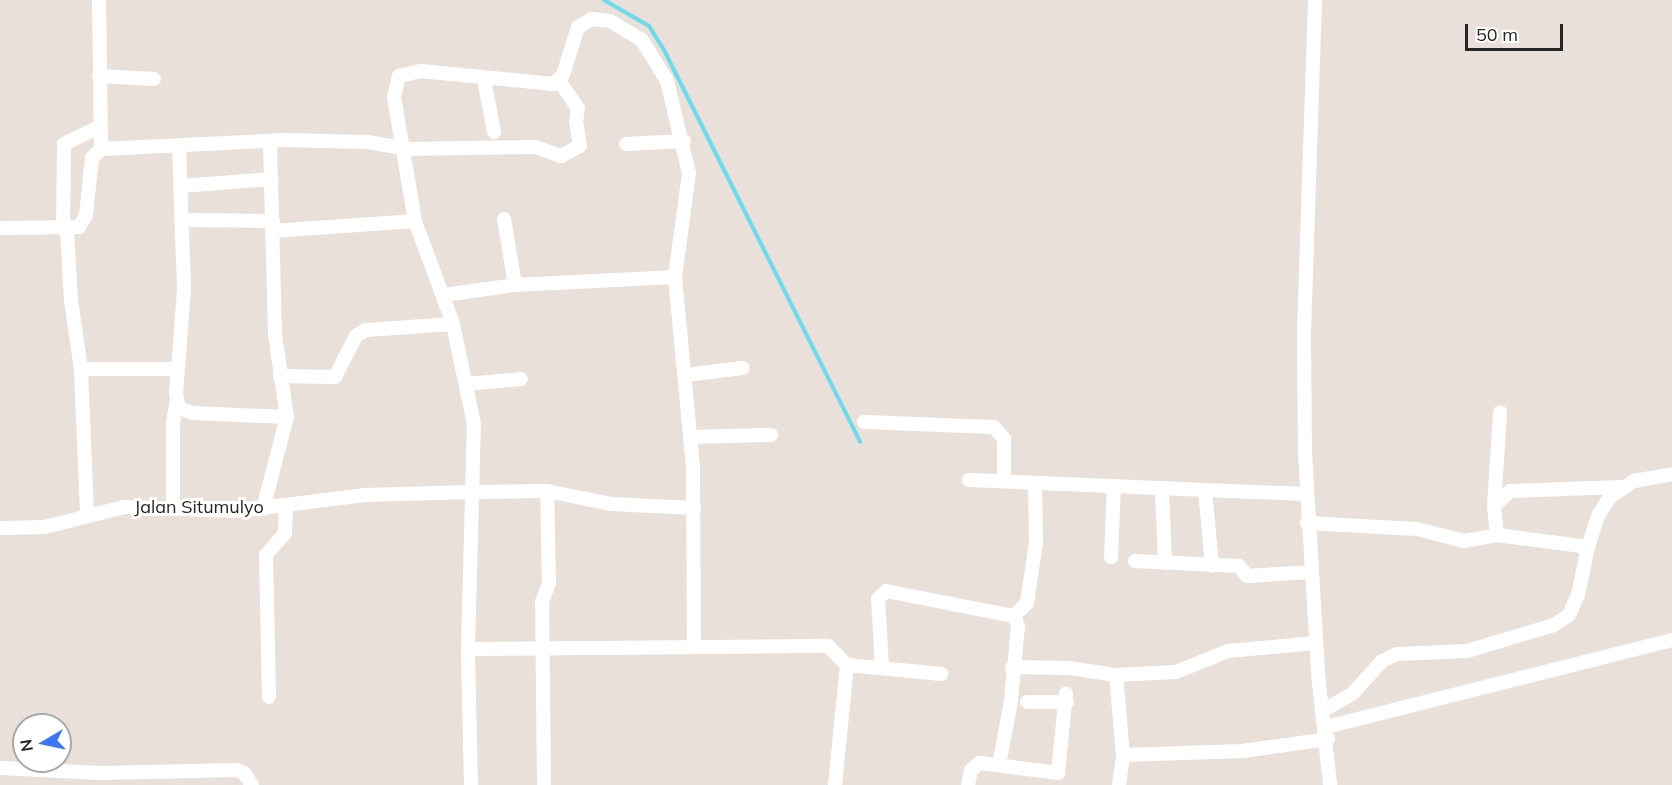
<!DOCTYPE html>
<style>
body{margin:0}
#map{position:relative;width:1672px;height:785px;overflow:hidden;background:#e9e0d9;font-family:Mulish,sans-serif}
div>[style]{position:absolute}
[style*='--x']{left:calc(var(--x)*1px);top:calc(var(--y)*1px);width:calc(var(--w)*1px);rotate:calc(var(--a)*1deg)}
.stream>*{height:4px;margin:-2px;padding:0 2px;transform-origin:2px;border-radius:2px;background:#6dd9ea}
.minor>*{height:14px;margin:-7px;padding:0 7px;transform-origin:7px;border-radius:7px;background:#fff}
span{translate:-50% -50%;white-space:nowrap;text-align:center;line-height:1.15;-webkit-text-stroke:6px #fff;paint-order:stroke}
.street-label{font-size:18px;color:#272727}
.north{position:absolute;left:12px;top:713px;width:60px;height:60px;box-sizing:border-box;background:#fff;border:2px solid #a9a9a9;border-radius:50%;rotate:261deg;font-size:16px;font-weight:700;line-height:24px;text-align:center;color:#272727}
.north::after{content:'';display:block;margin:auto;width:21px;height:27px;background:#3c76f3;clip-path:polygon(50% 0,100% 100%,50% 72%,0 100%)}
.scale{position:absolute;left:1465px;top:24px;width:98px;height:27px;box-sizing:border-box;border:3px solid #272727;border-top:0;padding-left:8px;font-size:18px;line-height:21px;white-space:nowrap;color:#272727;-webkit-text-stroke:4px #fff;paint-order:stroke}
</style>
<div id="map">
<div class="stream">
<i style="--x:604;--y:0;--w:52;--a:30"></i>
<i style="--x:649;--y:26;--w:28;--a:58"></i>
<i style="--x:664;--y:50;--w:438;--a:63.4"></i>
</div>
<div class="minor">
<i style="--x:99;--y:0;--w:149;--a:89.2"></i>
<i style="--x:1315;--y:0;--w:338;--a:91.9"></i>
<i style="--x:1304;--y:338;--w:115;--a:89.5"></i>
<i style="--x:1305;--y:453;--w:221;--a:86.6"></i>
<i style="--x:1318;--y:674;--w:112;--a:83.8"></i>
<i style="--x:99;--y:76;--w:55;--a:3.1"></i>
<i style="--x:484;--y:79;--w:54;--a:79.3"></i>
<i style="--x:626;--y:144;--w:58;--a:-3"></i>
<i style="--x:179;--y:145;--w:145;--a:88"></i>
<i style="--x:184;--y:290;--w:103;--a:94.4"></i>
<i style="--x:176;--y:393;--w:15;--a:79"></i>
<i style="--x:179;--y:408;--w:14;--a:21"></i>
<i style="--x:192;--y:413;--w:95;--a:2.4"></i>
<i style="--x:181;--y:186;--w:91;--a:-4.4"></i>
<i style="--x:504;--y:219;--w:67;--a:80.5"></i>
<i style="--x:181;--y:220;--w:92;--a:0.6"></i>
<i style="--x:0;--y:228;--w:79;--a:-0.7"></i>
<i style="--x:79;--y:227;--w:14;--a:-60"></i>
<i style="--x:86;--y:215;--w:57;--a:-84"></i>
<i style="--x:92;--y:158;--w:13;--a:-45"></i>
<i style="--x:101;--y:149;--w:182;--a:-2.8"></i>
<i style="--x:283;--y:140;--w:85;--a:1.3"></i>
<i style="--x:368;--y:142;--w:39;--a:10"></i>
<i style="--x:406;--y:149;--w:130;--a:-0.9"></i>
<i style="--x:536;--y:147;--w:27;--a:20"></i>
<i style="--x:561;--y:156;--w:21;--a:-28"></i>
<i style="--x:580;--y:146;--w:24;--a:-99"></i>
<i style="--x:576;--y:122;--w:14;--a:-82"></i>
<i style="--x:578;--y:108;--w:33;--a:-125"></i>
<i style="--x:63;--y:229;--w:85;--a:-89.3"></i>
<i style="--x:64;--y:144;--w:39;--a:-26"></i>
<i style="--x:67;--y:230;--w:70;--a:86.7"></i>
<i style="--x:71;--y:300;--w:70;--a:81.8"></i>
<i style="--x:81;--y:369;--w:146;--a:87.6"></i>
<i style="--x:273;--y:231;--w:142;--a:-4"></i>
<i style="--x:443;--y:295;--w:73;--a:-7.9"></i>
<i style="--x:515;--y:285;--w:160;--a:-2.9"></i>
<i style="--x:81;--y:369;--w:97;--a:0"></i>
<i style="--x:686;--y:375;--w:57;--a:-7"></i>
<i style="--x:280;--y:376;--w:55;--a:1"></i>
<i style="--x:335;--y:377;--w:46;--a:-62.9"></i>
<i style="--x:356;--y:336;--w:12;--a:-31"></i>
<i style="--x:366;--y:330;--w:87;--a:-3.9"></i>
<i style="--x:466;--y:384;--w:55;--a:-5.2"></i>
<i style="--x:864;--y:422;--w:130;--a:2.2"></i>
<i style="--x:994;--y:427;--w:16;--a:50"></i>
<i style="--x:1004;--y:439;--w:42;--a:90"></i>
<i style="--x:692;--y:437;--w:79;--a:-1.5"></i>
<i style="--x:969;--y:480;--w:337;--a:2.4"></i>
<i style="--x:1162;--y:488;--w:75;--a:87.7"></i>
<i style="--x:1205;--y:490;--w:76;--a:84.7"></i>
<i style="--x:1494;--y:506;--w:22;--a:-43"></i>
<i style="--x:1510;--y:491;--w:111;--a:-2.1"></i>
<i style="--x:173;--y:507;--w:84;--a:-90"></i>
<i style="--x:173;--y:423;--w:22;--a:-80"></i>
<i style="--x:263;--y:509;--w:95;--a:-75.4"></i>
<i style="--x:287;--y:417;--w:83;--a:-98.3"></i>
<i style="--x:275;--y:335;--w:194;--a:-91.5"></i>
<i style="--x:1307;--y:523;--w:110;--a:3.1"></i>
<i style="--x:1417;--y:529;--w:49;--a:14.3"></i>
<i style="--x:1464;--y:541;--w:34;--a:-10"></i>
<i style="--x:1497;--y:535;--w:92;--a:7.5"></i>
<i style="--x:1588;--y:547;--w:33;--a:-72"></i>
<i style="--x:1598;--y:516;--w:22;--a:-58"></i>
<i style="--x:1610;--y:497;--w:29;--a:-34"></i>
<i style="--x:1634;--y:481;--w:39;--a:-10"></i>
<i style="--x:0;--y:528;--w:45;--a:-1.3"></i>
<i style="--x:45;--y:527;--w:81;--a:-14.2"></i>
<i style="--x:124;--y:507;--w:113;--a:2"></i>
<i style="--x:237;--y:511;--w:129;--a:-7.1"></i>
<i style="--x:365;--y:495;--w:107;--a:-1.6"></i>
<i style="--x:472;--y:492;--w:75;--a:-0.8"></i>
<i style="--x:547;--y:491;--w:65;--a:11.5"></i>
<i style="--x:611;--y:504;--w:83;--a:2.8"></i>
<i style="--x:1497;--y:535;--w:29;--a:-96"></i>
<i style="--x:1494;--y:506;--w:94;--a:-86.3"></i>
<i style="--x:1111;--y:557;--w:71;--a:-87.6"></i>
<i style="--x:1135;--y:561;--w:104;--a:2.8"></i>
<i style="--x:1239;--y:566;--w:13;--a:51"></i>
<i style="--x:1247;--y:576;--w:64;--a:-3.6"></i>
<i style="--x:1014;--y:616;--w:18;--a:-45"></i>
<i style="--x:1027;--y:603;--w:61;--a:-81.5"></i>
<i style="--x:1036;--y:543;--w:60;--a:-91"></i>
<i style="--x:468;--y:649;--w:360;--a:-0.5"></i>
<i style="--x:828;--y:646;--w:27;--a:45"></i>
<i style="--x:847;--y:665;--w:95;--a:5.4"></i>
<i style="--x:882;--y:666;--w:67;--a:-93.4"></i>
<i style="--x:878;--y:599;--w:11;--a:-45"></i>
<i style="--x:886;--y:591;--w:130;--a:11.1"></i>
<i style="--x:1014;--y:616;--w:11;--a:68"></i>
<i style="--x:1018;--y:626;--w:75;--a:95.3"></i>
<i style="--x:1011;--y:701;--w:65;--a:100.6"></i>
<i style="--x:1012;--y:667;--w:57;--a:1"></i>
<i style="--x:1069;--y:668;--w:48;--a:8.5"></i>
<i style="--x:1116;--y:675;--w:60;--a:-2.9"></i>
<i style="--x:1176;--y:672;--w:56;--a:-22"></i>
<i style="--x:1228;--y:651;--w:88;--a:-5.2"></i>
<i style="--x:1116;--y:675;--w:80;--a:85"></i>
<i style="--x:1123;--y:755;--w:120;--a:-1.9"></i>
<i style="--x:1243;--y:751;--w:86;--a:-8"></i>
<i style="--x:269;--y:697;--w:142;--a:-91.2"></i>
<i style="--x:266;--y:555;--w:29;--a:-49"></i>
<i style="--x:285;--y:533;--w:27;--a:-88"></i>
<i style="--x:1027;--y:702;--w:40;--a:0"></i>
<i style="--x:1324;--y:710;--w:34;--a:-30"></i>
<i style="--x:1353;--y:693;--w:43;--a:-47.8"></i>
<i style="--x:1382;--y:661;--w:17;--a:-25"></i>
<i style="--x:1397;--y:654;--w:70;--a:-2.5"></i>
<i style="--x:1467;--y:651;--w:91;--a:-16.6"></i>
<i style="--x:1554;--y:625;--w:18;--a:-34"></i>
<i style="--x:1569;--y:615;--w:22;--a:-66"></i>
<i style="--x:1578;--y:595;--w:49;--a:-78.2"></i>
<i style="--x:1326;--y:727;--w:357;--a:-14.1"></i>
<i style="--x:0;--y:768;--w:100;--a:2.9"></i>
<i style="--x:100;--y:773;--w:137;--a:-1.3"></i>
<i style="--x:237;--y:770;--w:8;--a:23"></i>
<i style="--x:244;--y:773;--w:14;--a:56"></i>
<i style="--x:471;--y:785;--w:136;--a:-91.3"></i>
<i style="--x:468;--y:649;--w:225;--a:-88.5"></i>
<i style="--x:474;--y:424;--w:102;--a:-101.9"></i>
<i style="--x:453;--y:324;--w:110;--a:-110.3"></i>
<i style="--x:415;--y:221;--w:126;--a:-99.6"></i>
<i style="--x:394;--y:97;--w:22;--a:-77"></i>
<i style="--x:399;--y:76;--w:23;--a:-13"></i>
<i style="--x:421;--y:71;--w:133;--a:5.6"></i>
<i style="--x:553;--y:84;--w:13;--a:-42"></i>
<i style="--x:563;--y:75;--w:50;--a:-72.6"></i>
<i style="--x:578;--y:27;--w:16;--a:-30"></i>
<i style="--x:592;--y:19;--w:18;--a:6"></i>
<i style="--x:610;--y:21;--w:37;--a:31"></i>
<i style="--x:642;--y:40;--w:48;--a:58.6"></i>
<i style="--x:667;--y:81;--w:95;--a:76.6"></i>
<i style="--x:689;--y:173;--w:105;--a:97.7"></i>
<i style="--x:675;--y:277;--w:190;--a:84.6"></i>
<i style="--x:693;--y:466;--w:181;--a:89.7"></i>
<i style="--x:544;--y:785;--w:183;--a:-90.6"></i>
<i style="--x:542;--y:602;--w:20;--a:-70"></i>
<i style="--x:549;--y:583;--w:92;--a:-91.2"></i>
<i style="--x:835;--y:785;--w:121;--a:-84.3"></i>
<i style="--x:968;--y:785;--w:15;--a:-79"></i>
<i style="--x:971;--y:770;--w:11;--a:-38"></i>
<i style="--x:980;--y:763;--w:79;--a:7.3"></i>
<i style="--x:1058;--y:773;--w:80;--a:-84.3"></i>
<i style="--x:1119;--y:785;--w:30;--a:-82"></i>
</div>
<div class="street-label">
<span style="left:199px;top:507px">Jalan Situmulyo</span>
</div>
<div class="north">N</div>
<div class="scale">50 m</div>
</div>
